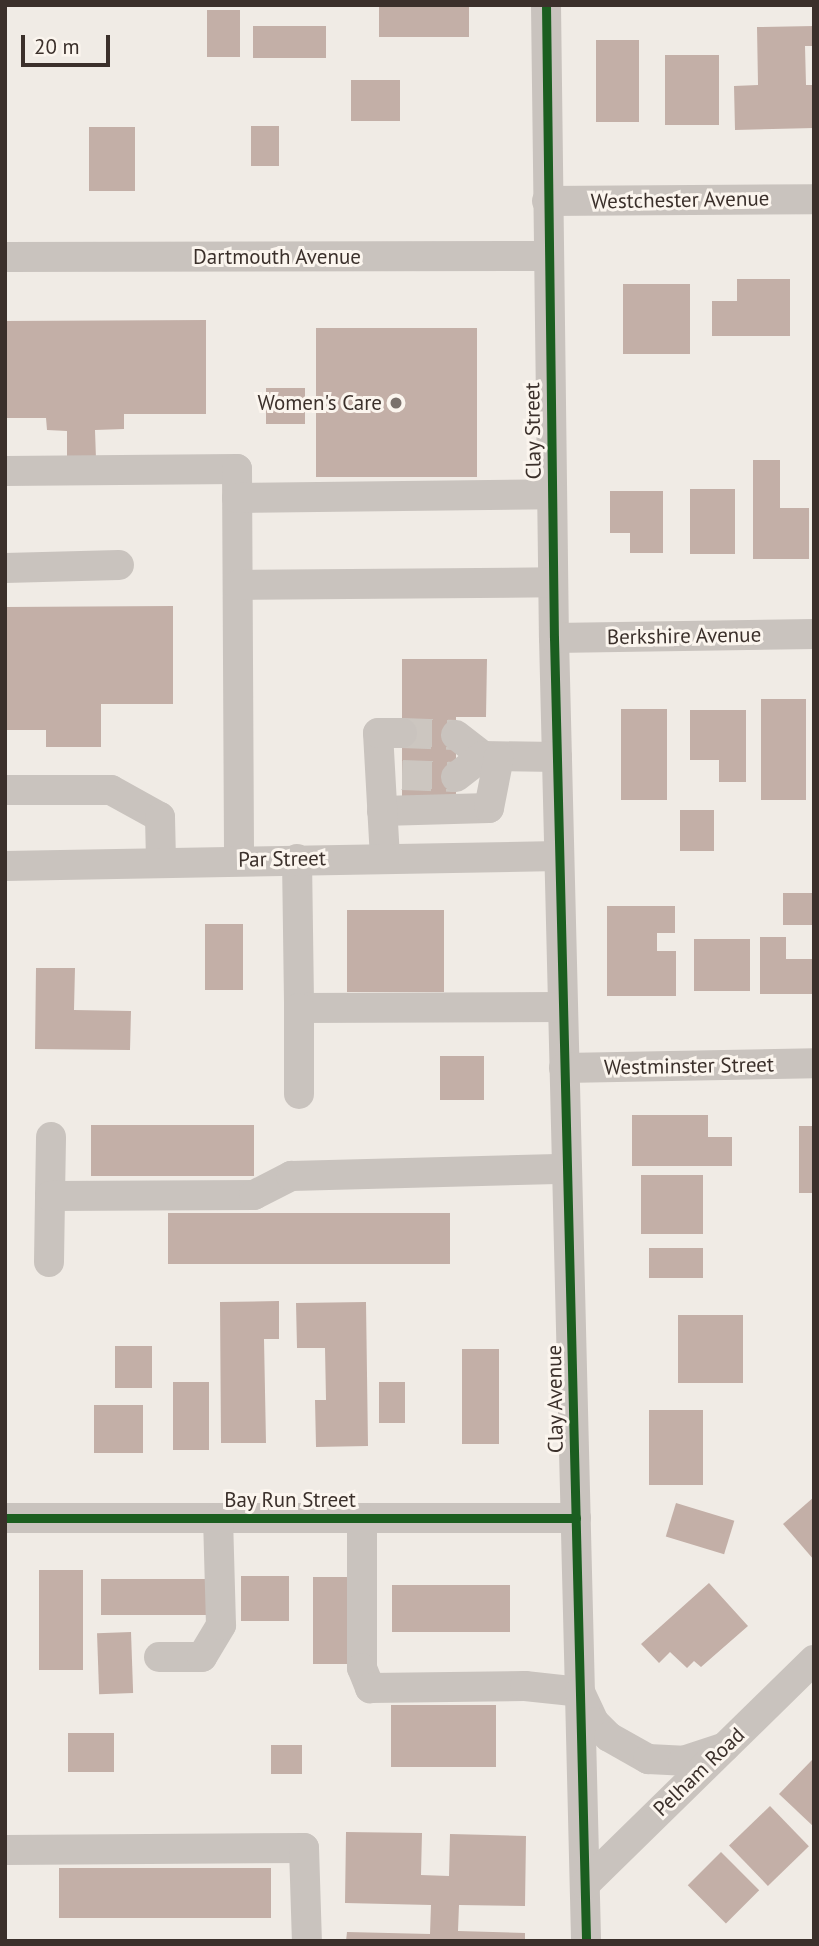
<!DOCTYPE html>
<style>
body{margin:0}
#map{position:relative;width:819px;height:1946px;overflow:hidden;background:#f0ebe5;font-family:"PT Sans",sans-serif}
div>[style]{position:absolute}
[style*='--x']{left:calc(var(--x)*1px);top:calc(var(--y)*1px);width:calc(var(--w)*1px);rotate:calc(var(--a)*1deg)}
.building>*{inset:0;background:#c3afa7;transform-origin:0 0}
.minor-tunnel>*{height:30px;margin-top:-15px;transform-origin:0;background:repeating-linear-gradient(90deg,#ccc6c0 0 30px,transparent 0 45px)}
.minor>*{height:30px;margin:-15px;padding:0 15px;transform-origin:15px;border-radius:15px;background:#c9c3be}
.cycleway>*{height:9px;margin:-4.5px;padding:0 4.5px;transform-origin:4.5px;border-radius:4.5px;background:#1b5e20}
.dots>*{width:19px;height:19px;translate:-50% -50%;box-sizing:border-box;border:4px solid #fbf5ee;border-radius:50%}
span{translate:-50% -50%;white-space:nowrap;text-align:center;line-height:1.15;-webkit-text-stroke:6px #fbf5ee;paint-order:stroke}
.street-label{font-size:21px;color:#3b302b}
.poi-label{font-size:21px;color:#3b302b}
.right{translate:-100% -50%;text-align:right}
.frame{position:absolute;inset:0;border:7px solid #3b302b;pointer-events:none}
.scale{position:absolute;left:21px;top:35px;width:89px;height:32px;box-sizing:border-box;border:4px solid #3b302b;border-top:0;padding-left:9px;font-size:21px;line-height:24px;white-space:nowrap;color:#3b302b;-webkit-text-stroke:5px #fbf5ee;paint-order:stroke}
</style>
<div id="map">
<div class="building">
<i style="left:379px;top:5px;width:90px;height:32px"></i>
<i style="left:207px;top:10px;width:33px;height:47px"></i>
<i style="left:253px;top:26px;width:73px;height:32px"></i>
<i style="clip-path:polygon(814px 26px,814px 46px,805px 46px,806px 85px,814px 85px,814px 128px,735px 130px,734px 86px,758px 85px,757px 27px)"></i>
<i style="left:596px;top:40px;width:43px;height:82px"></i>
<i style="left:665px;top:55px;width:54px;height:70px"></i>
<i style="left:351px;top:80px;width:49px;height:41px"></i>
<i style="left:251px;top:126px;width:28px;height:40px"></i>
<i style="left:89px;top:127px;width:46px;height:64px"></i>
<i style="clip-path:polygon(737px 279px,790px 279px,790px 336px,712px 336px,712px 301px,737px 301px)"></i>
<i style="left:623px;top:284px;width:67px;height:70px"></i>
<i style="clip-path:polygon(206px 320px,206px 414px,124px 414px,124px 429px,95px 430px,96px 459px,67px 460px,67px 431px,47px 430px,46px 418px,5px 418px,5px 321px)"></i>
<i style="left:316px;top:328px;width:161px;height:149px"></i>
<i style="left:266px;top:388px;width:39px;height:36px"></i>
<i style="clip-path:polygon(753px 460px,780px 460px,780px 508px,809px 508px,809px 559px,753px 559px)"></i>
<i style="left:690px;top:489px;width:45px;height:65px"></i>
<i style="clip-path:polygon(610px 491px,663px 491px,663px 553px,630px 553px,630px 533px,610px 533px)"></i>
<i style="clip-path:polygon(173px 606px,173px 704px,101px 704px,101px 747px,46px 747px,46px 730px,5px 730px,5px 607px)"></i>
<i style="clip-path:polygon(402px 659px,487px 659px,486px 717px,456px 717px,456px 803px,402px 802px)"></i>
<i style="left:806px;top:699px;width:101px;height:45px;rotate:90deg"></i>
<i style="left:621px;top:709px;width:46px;height:91px"></i>
<i style="clip-path:polygon(690px 710px,746px 710px,746px 782px,719px 782px,719px 760px,690px 760px)"></i>
<i style="left:680px;top:810px;width:34px;height:41px"></i>
<i style="left:783px;top:893px;width:31px;height:32px"></i>
<i style="clip-path:polygon(607px 906px,675px 906px,675px 933px,657px 933px,657px 951px,676px 951px,676px 996px,607px 996px)"></i>
<i style="left:347px;top:910px;width:97px;height:82px"></i>
<i style="left:205px;top:924px;width:38px;height:66px"></i>
<i style="clip-path:polygon(760px 937px,786px 937px,786px 959px,814px 959px,814px 994px,760px 994px)"></i>
<i style="left:694px;top:939px;width:56px;height:52px"></i>
<i style="clip-path:polygon(36px 968px,75px 968px,74px 1010px,131px 1011px,130px 1050px,35px 1049px)"></i>
<i style="left:440px;top:1056px;width:44px;height:44px"></i>
<i style="clip-path:polygon(632px 1115px,708px 1115px,708px 1137px,732px 1137px,732px 1166px,632px 1166px)"></i>
<i style="left:91px;top:1125px;width:163px;height:51px"></i>
<i style="left:799px;top:1126px;width:15px;height:67px"></i>
<i style="left:641px;top:1175px;width:62px;height:59px"></i>
<i style="left:450px;top:1213px;width:51px;height:282px;rotate:90deg"></i>
<i style="left:649px;top:1248px;width:54px;height:30px"></i>
<i style="clip-path:polygon(279px 1301px,279px 1339px,264px 1339px,266px 1443px,221px 1443px,220px 1302px)"></i>
<i style="clip-path:polygon(366px 1302px,368px 1446px,316px 1447px,315px 1400px,326px 1400px,325px 1348px,297px 1348px,296px 1303px)"></i>
<i style="left:678px;top:1315px;width:65px;height:68px"></i>
<i style="left:115px;top:1346px;width:37px;height:42px"></i>
<i style="left:462px;top:1349px;width:37px;height:95px"></i>
<i style="left:173px;top:1382px;width:36px;height:68px"></i>
<i style="left:379px;top:1382px;width:26px;height:41px"></i>
<i style="left:94px;top:1405px;width:49px;height:48px"></i>
<i style="left:649px;top:1410px;width:54px;height:75px"></i>
<i style="clip-path:polygon(814px 1497px,814px 1560px,783px 1524px)"></i>
<i style="left:676px;top:1503px;width:61px;height:35px;rotate:17deg"></i>
<i style="left:39px;top:1570px;width:44px;height:100px"></i>
<i style="left:241px;top:1576px;width:48px;height:45px"></i>
<i style="left:313px;top:1577px;width:40px;height:87px"></i>
<i style="left:101px;top:1579px;width:112px;height:36px"></i>
<i style="clip-path:polygon(709px 1583px,748px 1626px,701px 1667px,694px 1661px,687px 1668px,670px 1652px,659px 1663px,641px 1644px)"></i>
<i style="left:392px;top:1585px;width:118px;height:47px"></i>
<i style="left:131px;top:1632px;width:61px;height:34px;rotate:88deg"></i>
<i style="left:391px;top:1705px;width:105px;height:62px"></i>
<i style="left:68px;top:1733px;width:46px;height:39px"></i>
<i style="left:271px;top:1745px;width:31px;height:29px"></i>
<i style="clip-path:polygon(812px 1760px,814px 1761px,814px 1827px,779px 1794px)"></i>
<i style="left:770px;top:1806px;width:56px;height:57px;rotate:46deg"></i>
<i style="clip-path:polygon(346px 1832px,422px 1833px,421px 1875px,449px 1876px,450px 1834px,526px 1836px,525px 1906px,459px 1905px,458px 1931px,525px 1933px,525px 1941px,346px 1941px,347px 1932px,430px 1934px,431px 1905px,345px 1903px)"></i>
<i style="left:721px;top:1852px;width:54px;height:47px;rotate:45deg"></i>
<i style="left:59px;top:1868px;width:212px;height:50px"></i>
</div>
<div class="minor-tunnel">
<i style="--x:402;--y:733;--w:54;--a:2.1"></i>
<i style="--x:402;--y:775;--w:54;--a:2.1"></i>
</div>
<div class="minor">
<i style="--x:546;--y:5;--w:633;--a:89.28"></i>
<i style="--x:554;--y:638;--w:1303;--a:88.59"></i>
<i style="--x:547;--y:201;--w:267;--a:-0.4"></i>
<i style="--x:5;--y:257;--w:543;--a:-0.11"></i>
<i style="--x:5;--y:471;--w:232;--a:-0.5"></i>
<i style="--x:237;--y:469;--w:391;--a:89.7"></i>
<i style="--x:237;--y:498;--w:315;--a:-0.7"></i>
<i style="--x:5;--y:568;--w:114;--a:-1.5"></i>
<i style="--x:238;--y:585;--w:315;--a:-0.5"></i>
<i style="--x:554;--y:638;--w:260;--a:-0.9"></i>
<i style="--x:456;--y:735;--w:34;--a:38"></i>
<i style="--x:483;--y:756;--w:74;--a:0.8"></i>
<i style="--x:456;--y:777;--w:34;--a:-38"></i>
<i style="--x:5;--y:790;--w:106;--a:0"></i>
<i style="--x:111;--y:790;--w:56;--a:28.9"></i>
<i style="--x:160;--y:817;--w:44;--a:88.7"></i>
<i style="--x:382;--y:811;--w:107;--a:-1.6"></i>
<i style="--x:489;--y:808;--w:52;--a:-78.9"></i>
<i style="--x:385;--y:858;--w:125;--a:-93.2"></i>
<i style="--x:378;--y:733;--w:24;--a:0"></i>
<i style="--x:297;--y:859;--w:149;--a:89.2"></i>
<i style="--x:299;--y:1008;--w:264;--a:-0.2"></i>
<i style="--x:5;--y:866;--w:554;--a:-1.03"></i>
<i style="--x:299;--y:1008;--w:86;--a:90"></i>
<i style="--x:564;--y:1068;--w:250;--a:-1.1"></i>
<i style="--x:50;--y:1196;--w:59;--a:-89"></i>
<i style="--x:49;--y:1262;--w:66;--a:-89.1"></i>
<i style="--x:50;--y:1196;--w:204;--a:-0.3"></i>
<i style="--x:254;--y:1195;--w:42;--a:-27.2"></i>
<i style="--x:291;--y:1176;--w:276;--a:-1.5"></i>
<i style="--x:5;--y:1518;--w:571;--a:0"></i>
<i style="--x:362;--y:1518;--w:150;--a:90"></i>
<i style="--x:362;--y:1668;--w:22;--a:68"></i>
<i style="--x:370;--y:1688;--w:155;--a:-0.7"></i>
<i style="--x:525;--y:1686;--w:55;--a:6.2"></i>
<i style="--x:580;--y:1692;--w:33;--a:65"></i>
<i style="--x:594;--y:1722;--w:21;--a:45"></i>
<i style="--x:609;--y:1737;--w:45;--a:29.4"></i>
<i style="--x:648;--y:1759;--w:35;--a:3"></i>
<i style="--x:683;--y:1761;--w:44;--a:-18.4"></i>
<i style="--x:159;--y:1657;--w:43;--a:0"></i>
<i style="--x:202;--y:1657;--w:37;--a:-59"></i>
<i style="--x:221;--y:1625;--w:107;--a:-91.6"></i>
<i style="--x:5;--y:1850;--w:299;--a:-0.4"></i>
<i style="--x:304;--y:1848;--w:93;--a:88.2"></i>
<i style="--x:585;--y:1884;--w:320;--a:-44.4"></i>
</div>
<div class="cycleway">
<i style="--x:546;--y:5;--w:633;--a:89.28"></i>
<i style="--x:554;--y:638;--w:1303;--a:88.59"></i>
<i style="--x:5;--y:1518;--w:571;--a:0"></i>
</div>
<div class="dots">
<i style="left:396px;top:403px;background:#7a716c"></i>
</div>
<div class="street-label">
<span style="left:680px;top:200px;rotate:-1deg">Westchester Avenue</span>
<span style="left:277px;top:257px">Dartmouth Avenue</span>
<span style="left:533px;top:431px;rotate:-91deg">Clay Street</span>
<span style="left:684px;top:636px;rotate:-1deg">Berkshire Avenue</span>
<span style="left:282px;top:859px;rotate:-1deg">Par Street</span>
<span style="left:689px;top:1066px;rotate:-1deg">Westminster Street</span>
<span style="left:555px;top:1399px;rotate:-91deg">Clay Avenue</span>
<span style="left:290px;top:1500px">Bay Run Street</span>
<span style="left:699px;top:1772px;rotate:-44deg">Pelham Road</span>
</div>
<div class="poi-label">
<span class="right" style="left:382px;top:403px">Women's Care</span>
</div>
<div class="frame"></div>
<div class="scale">20 m</div>
</div>
